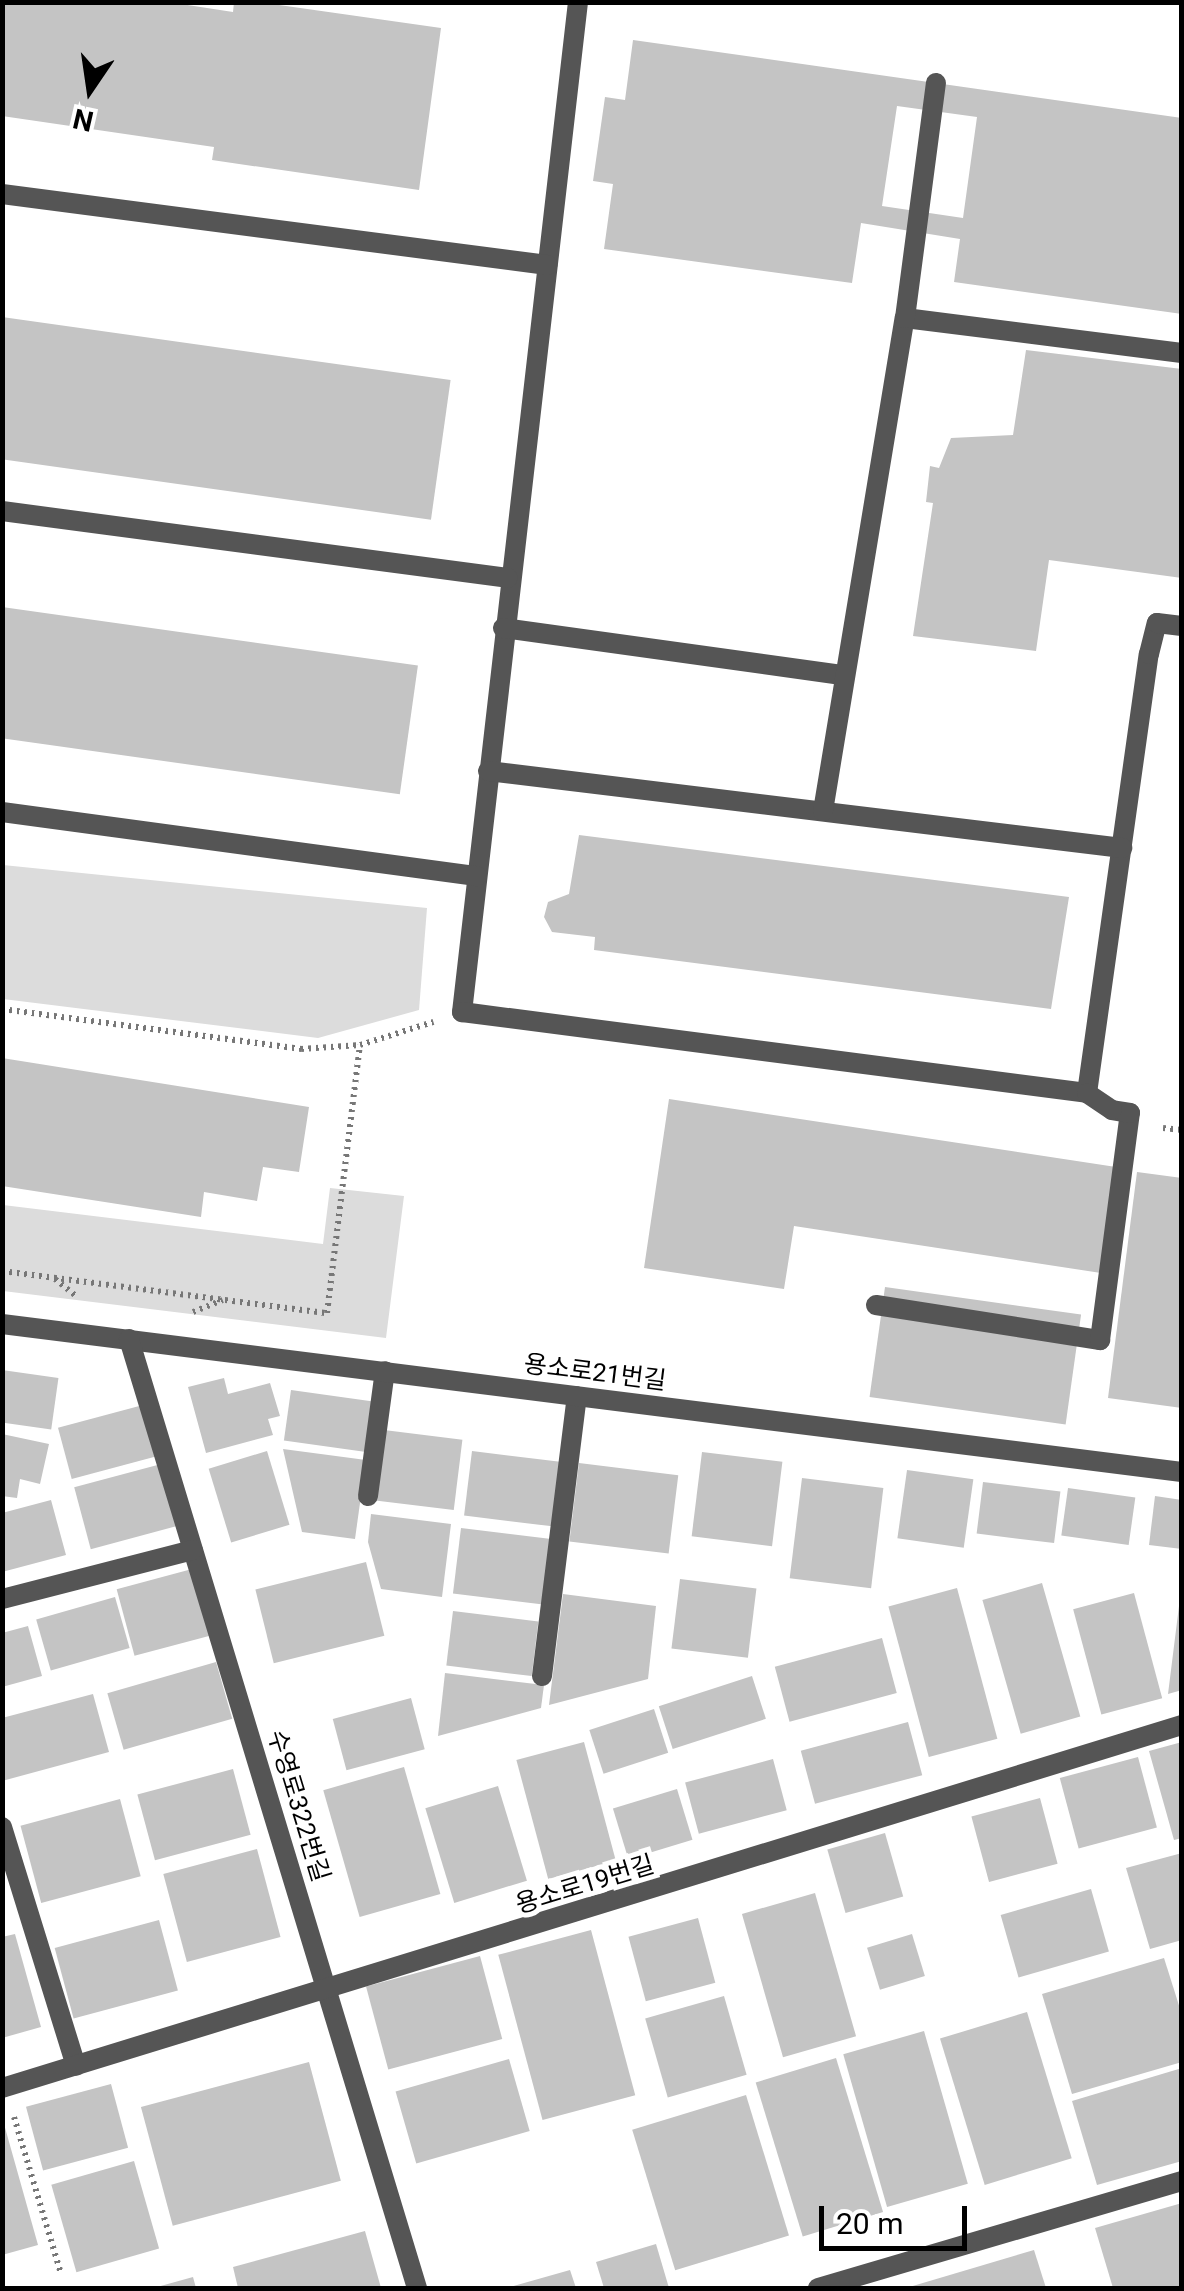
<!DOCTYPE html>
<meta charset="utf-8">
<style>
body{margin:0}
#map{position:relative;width:1184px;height:2291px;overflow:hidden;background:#fff;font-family:Roboto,"Noto Sans KR",sans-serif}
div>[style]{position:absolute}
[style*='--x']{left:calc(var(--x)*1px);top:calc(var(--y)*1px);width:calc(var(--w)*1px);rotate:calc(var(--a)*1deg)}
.green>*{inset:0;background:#dcdcdc}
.building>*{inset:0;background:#c4c4c4;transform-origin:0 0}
.path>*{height:6px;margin-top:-3px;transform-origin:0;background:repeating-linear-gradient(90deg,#777 0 2.5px,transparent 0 7.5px)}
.service>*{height:20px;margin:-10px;padding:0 10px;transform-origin:10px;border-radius:10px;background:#555}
.minor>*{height:20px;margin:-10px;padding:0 10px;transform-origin:10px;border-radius:10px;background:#555}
span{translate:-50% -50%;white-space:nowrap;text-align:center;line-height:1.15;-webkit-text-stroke:10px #fff;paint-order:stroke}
.street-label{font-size:25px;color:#000}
.frame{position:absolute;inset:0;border:5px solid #000;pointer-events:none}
.north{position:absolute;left:40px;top:40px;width:100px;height:100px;-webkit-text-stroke:8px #fff;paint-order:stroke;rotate:193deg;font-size:28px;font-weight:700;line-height:40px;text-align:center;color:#000}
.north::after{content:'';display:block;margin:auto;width:35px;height:45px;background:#000;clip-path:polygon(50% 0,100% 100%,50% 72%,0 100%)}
.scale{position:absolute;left:819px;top:2206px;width:148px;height:45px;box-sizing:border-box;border:5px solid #000;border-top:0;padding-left:12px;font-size:30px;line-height:35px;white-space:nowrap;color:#000;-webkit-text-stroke:8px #fff;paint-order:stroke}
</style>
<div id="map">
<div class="green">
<i style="clip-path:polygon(3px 865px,427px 908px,419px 1010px,318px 1038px,3px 999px)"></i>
<i style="clip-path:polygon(330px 1188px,404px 1196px,386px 1338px,3px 1291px,3px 1205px,323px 1244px)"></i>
</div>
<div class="building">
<i style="clip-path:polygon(2px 2px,168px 2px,233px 12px,234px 2px,258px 2px,441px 28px,419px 190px,212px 160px,214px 147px,2px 116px)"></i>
<i style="clip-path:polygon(evenodd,633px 40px,1182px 118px,1182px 314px,954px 282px,960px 239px,861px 223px,852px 283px,604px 249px,613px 184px,593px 181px,605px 97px,625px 100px,633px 40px,897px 106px,977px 117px,963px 218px,882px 206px,897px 106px)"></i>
<i style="left:2px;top:317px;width:453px;height:141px;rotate:8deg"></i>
<i style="clip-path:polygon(1026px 350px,1182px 369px,1182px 578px,1049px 560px,1036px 651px,913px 636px,933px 503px,926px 502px,930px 466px,939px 468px,951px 438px,1013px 435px)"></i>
<i style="left:2px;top:607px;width:420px;height:130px;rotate:8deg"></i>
<i style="clip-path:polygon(579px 835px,1069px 897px,1051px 1009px,594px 950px,595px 937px,552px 932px,544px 917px,548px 902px,569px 894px)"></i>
<i style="clip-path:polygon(2px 1058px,309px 1107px,299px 1172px,263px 1167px,257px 1201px,204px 1192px,201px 1217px,2px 1186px)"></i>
<i style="clip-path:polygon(669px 1099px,1116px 1167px,1101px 1273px,794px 1226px,784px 1289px,644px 1268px)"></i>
<i style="clip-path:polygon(1137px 1172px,1182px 1178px,1182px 1408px,1108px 1398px)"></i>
<i style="left:885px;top:1287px;width:198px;height:111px;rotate:8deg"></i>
<i style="left:2px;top:1370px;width:57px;height:52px;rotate:8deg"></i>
<i style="clip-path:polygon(224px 1378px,228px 1394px,270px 1383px,280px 1416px,268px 1419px,273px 1435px,206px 1453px,188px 1387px)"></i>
<i style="left:291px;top:1390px;width:83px;height:51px;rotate:8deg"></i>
<i style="left:143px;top:1405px;width:53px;height:88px;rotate:75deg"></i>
<i style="left:384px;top:1430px;width:79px;height:71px;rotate:7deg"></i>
<i style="clip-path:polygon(2px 1434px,49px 1444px,40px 1484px,20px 1479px,17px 1498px,2px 1496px)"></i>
<i style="clip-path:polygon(283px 1449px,366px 1460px,355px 1539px,302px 1532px)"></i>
<i style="left:267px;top:1451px;width:77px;height:61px;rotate:73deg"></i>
<i style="left:472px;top:1451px;width:93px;height:65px;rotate:7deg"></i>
<i style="left:702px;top:1452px;width:81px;height:85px;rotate:7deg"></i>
<i style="left:165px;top:1463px;width:64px;height:94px;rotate:75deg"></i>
<i style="left:579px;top:1463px;width:100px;height:79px;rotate:7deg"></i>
<i style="left:907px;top:1470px;width:67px;height:69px;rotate:8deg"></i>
<i style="left:802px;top:1478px;width:82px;height:101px;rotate:7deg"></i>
<i style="left:983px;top:1482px;width:78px;height:52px;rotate:7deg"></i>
<i style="left:1068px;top:1488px;width:68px;height:48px;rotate:8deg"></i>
<i style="clip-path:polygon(1155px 1496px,1182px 1500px,1182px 1549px,1149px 1545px)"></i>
<i style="clip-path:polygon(51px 1500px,66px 1555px,2px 1572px,2px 1513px)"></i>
<i style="clip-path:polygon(371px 1514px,451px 1524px,442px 1597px,381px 1589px,368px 1542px)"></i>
<i style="left:461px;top:1528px;width:93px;height:66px;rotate:7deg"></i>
<i style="left:366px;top:1562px;width:76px;height:114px;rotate:76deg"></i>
<i style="left:192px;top:1569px;width:69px;height:78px;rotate:75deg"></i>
<i style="left:680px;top:1579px;width:77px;height:70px;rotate:7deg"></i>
<i style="left:1042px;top:1583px;width:139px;height:62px;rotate:74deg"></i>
<i style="left:957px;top:1588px;width:156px;height:71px;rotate:75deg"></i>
<i style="left:1134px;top:1593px;width:109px;height:63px;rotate:75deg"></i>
<i style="clip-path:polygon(563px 1594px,656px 1606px,648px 1679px,549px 1705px)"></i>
<i style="left:115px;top:1597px;width:53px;height:82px;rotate:74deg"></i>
<i style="clip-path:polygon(1179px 1606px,1182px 1690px,1168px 1694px)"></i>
<i style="left:453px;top:1611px;width:86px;height:55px;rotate:7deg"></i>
<i style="clip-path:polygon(28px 1626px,42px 1676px,2px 1687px,2px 1633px)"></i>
<i style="left:882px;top:1638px;width:57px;height:111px;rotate:75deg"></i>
<i style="left:216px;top:1662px;width:59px;height:113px;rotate:74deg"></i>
<i style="clip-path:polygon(445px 1673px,544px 1685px,541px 1708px,438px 1736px)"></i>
<i style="left:752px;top:1676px;width:45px;height:98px;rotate:72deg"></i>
<i style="clip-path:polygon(93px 1694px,109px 1752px,2px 1781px,2px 1718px)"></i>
<i style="left:411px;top:1698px;width:53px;height:81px;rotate:75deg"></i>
<i style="left:654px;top:1709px;width:46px;height:68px;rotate:72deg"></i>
<i style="left:908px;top:1722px;width:55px;height:111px;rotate:75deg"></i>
<i style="left:584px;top:1742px;width:123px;height:70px;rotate:75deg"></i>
<i style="clip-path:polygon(1182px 1742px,1182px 1838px,1174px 1840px,1149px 1751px)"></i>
<i style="left:1138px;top:1757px;width:73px;height:81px;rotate:75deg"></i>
<i style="left:773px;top:1759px;width:53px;height:91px;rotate:75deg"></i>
<i style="left:404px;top:1767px;width:132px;height:84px;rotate:74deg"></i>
<i style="left:233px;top:1769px;width:68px;height:99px;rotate:75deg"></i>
<i style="left:498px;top:1786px;width:99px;height:76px;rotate:73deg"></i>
<i style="left:677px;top:1789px;width:53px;height:67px;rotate:73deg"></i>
<i style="left:1040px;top:1798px;width:68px;height:71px;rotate:75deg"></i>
<i style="left:120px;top:1799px;width:80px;height:103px;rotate:75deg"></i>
<i style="left:885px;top:1833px;width:66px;height:60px;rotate:74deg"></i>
<i style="left:257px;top:1849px;width:91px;height:97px;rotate:75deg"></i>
<i style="clip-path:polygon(1182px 1853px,1182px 1940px,1150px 1949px,1126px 1868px)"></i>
<i style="left:1091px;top:1889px;width:65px;height:94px;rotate:74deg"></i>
<i style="left:815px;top:1893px;width:149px;height:76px;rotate:74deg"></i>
<i style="left:698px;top:1918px;width:67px;height:72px;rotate:75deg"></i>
<i style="left:159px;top:1920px;width:73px;height:108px;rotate:75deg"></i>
<i style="left:591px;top:1930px;width:171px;height:96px;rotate:75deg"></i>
<i style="clip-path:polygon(15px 1934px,41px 2027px,2px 2038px,2px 1937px)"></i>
<i style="left:912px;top:1934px;width:44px;height:47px;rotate:73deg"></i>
<i style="left:480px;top:1956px;width:86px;height:118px;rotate:75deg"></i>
<i style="clip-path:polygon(1164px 1958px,1182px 2015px,1182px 2062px,1072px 2094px,1042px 1994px)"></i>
<i style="left:724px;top:1996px;width:82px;height:82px;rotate:74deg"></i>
<i style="left:1027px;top:2012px;width:153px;height:91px;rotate:73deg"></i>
<i style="left:924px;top:2031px;width:159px;height:84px;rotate:74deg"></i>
<i style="left:836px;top:2058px;width:161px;height:84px;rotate:73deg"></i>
<i style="left:509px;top:2059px;width:75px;height:118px;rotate:74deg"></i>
<i style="left:309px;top:2062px;width:123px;height:174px;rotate:75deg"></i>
<i style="clip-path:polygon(1182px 2068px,1182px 2161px,1097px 2185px,1072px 2101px)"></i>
<i style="left:111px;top:2084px;width:66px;height:88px;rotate:75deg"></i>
<i style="left:746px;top:2095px;width:147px;height:119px;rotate:73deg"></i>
<i style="clip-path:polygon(2px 2117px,38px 2245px,2px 2255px)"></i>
<i style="left:134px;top:2161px;width:91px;height:86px;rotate:74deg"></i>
<i style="clip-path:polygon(1182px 2203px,1182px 2288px,1113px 2288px,1095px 2228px)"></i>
<i style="clip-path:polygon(365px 2231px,381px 2288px,238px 2288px,233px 2267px)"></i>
<i style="clip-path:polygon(656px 2244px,669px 2288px,604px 2288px,596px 2262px)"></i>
<i style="clip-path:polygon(1034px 2250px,1046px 2288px,906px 2288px)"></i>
<i style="clip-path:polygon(570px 2270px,576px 2288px,511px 2288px,510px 2287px)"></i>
<i style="clip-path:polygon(193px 2277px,196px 2288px,157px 2288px,157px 2287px)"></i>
</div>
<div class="path">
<i style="--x:2;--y:1009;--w:302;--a:7.6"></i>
<i style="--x:301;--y:1049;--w:59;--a:-3.9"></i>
<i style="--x:360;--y:1045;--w:77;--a:-17.5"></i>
<i style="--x:1163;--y:1128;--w:19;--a:6"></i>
<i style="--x:2;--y:1271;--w:328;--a:7.4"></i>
<i style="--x:327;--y:1313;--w:270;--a:-83"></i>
<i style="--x:55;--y:1279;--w:27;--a:39"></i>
<i style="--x:193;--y:1312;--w:32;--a:-22"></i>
<i style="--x:14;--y:2117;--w:164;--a:73.3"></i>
</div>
<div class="service">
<i style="--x:578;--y:2;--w:1017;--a:96.55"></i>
<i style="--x:462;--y:1012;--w:630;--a:7.38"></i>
<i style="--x:1087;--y:1093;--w:443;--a:-82"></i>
<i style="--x:1149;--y:654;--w:32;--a:-76"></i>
<i style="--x:1157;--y:623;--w:25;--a:7"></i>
<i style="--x:2;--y:194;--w:550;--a:7.42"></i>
<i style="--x:905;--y:318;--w:279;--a:7.2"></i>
<i style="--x:2;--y:511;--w:510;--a:7.54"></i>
<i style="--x:503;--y:628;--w:342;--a:7.9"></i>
<i style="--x:488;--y:771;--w:639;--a:6.92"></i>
<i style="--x:823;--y:811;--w:500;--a:-80.6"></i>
<i style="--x:905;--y:318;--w:237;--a:-82.5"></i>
<i style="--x:2;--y:812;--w:479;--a:7.7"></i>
<i style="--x:876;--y:1305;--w:227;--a:8.9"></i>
<i style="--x:1100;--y:1340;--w:229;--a:-82.5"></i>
<i style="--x:1130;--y:1113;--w:18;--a:-171"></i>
<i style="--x:1112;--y:1110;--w:30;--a:-146"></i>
<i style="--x:368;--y:1496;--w:126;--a:-82.3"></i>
<i style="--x:542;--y:1676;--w:282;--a:-82.9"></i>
</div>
<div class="minor">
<i style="--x:2;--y:1324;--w:1189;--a:7.15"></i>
<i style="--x:129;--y:1339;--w:992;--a:73.12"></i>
<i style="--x:2;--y:1599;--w:197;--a:-14.4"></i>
<i style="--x:2;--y:1827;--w:250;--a:72.8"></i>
<i style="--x:2;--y:2088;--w:1235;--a:-17.1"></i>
<i style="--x:818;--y:2288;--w:379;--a:-16.4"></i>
</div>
<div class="street-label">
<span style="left:595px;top:1373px;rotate:7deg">용소로21번길</span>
<span style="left:298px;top:1806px;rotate:73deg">수영로322번길</span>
<span style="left:585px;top:1885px;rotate:-17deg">용소로19번길</span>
</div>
<div class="frame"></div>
<div class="north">N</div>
<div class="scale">20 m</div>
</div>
